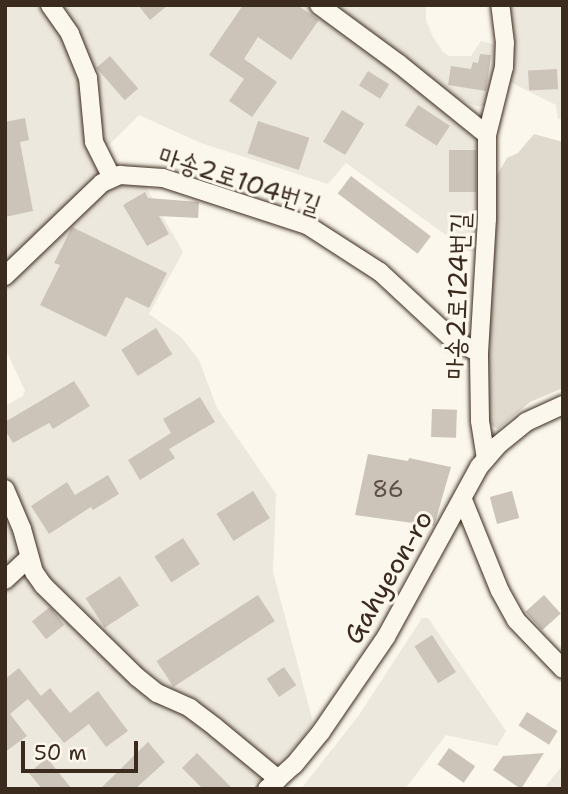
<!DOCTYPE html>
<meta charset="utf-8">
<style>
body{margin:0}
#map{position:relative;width:568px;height:794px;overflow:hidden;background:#fbf7ec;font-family:"Shantell Sans","Poor Story",sans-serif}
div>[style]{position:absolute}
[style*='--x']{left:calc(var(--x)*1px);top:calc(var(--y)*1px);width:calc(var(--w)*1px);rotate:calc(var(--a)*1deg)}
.built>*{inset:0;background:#ede8dd}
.green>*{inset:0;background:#dfd9ce}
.building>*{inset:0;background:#ccc4b9;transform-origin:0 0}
.roads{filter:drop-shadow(0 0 2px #3b2a1e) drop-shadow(0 0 2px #3b2a1e)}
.minor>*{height:18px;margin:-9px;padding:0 9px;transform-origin:9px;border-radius:9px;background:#fbf7ec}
span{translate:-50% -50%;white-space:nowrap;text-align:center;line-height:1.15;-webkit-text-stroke:6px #fbf7ec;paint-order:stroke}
.number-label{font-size:23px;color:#5f5045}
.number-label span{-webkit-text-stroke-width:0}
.street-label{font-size:26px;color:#3b2a1e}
.frame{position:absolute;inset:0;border:7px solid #3b2a1e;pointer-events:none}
.scale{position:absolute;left:21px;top:741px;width:117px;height:32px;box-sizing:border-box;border:4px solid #3b2a1e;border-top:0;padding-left:9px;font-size:21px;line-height:24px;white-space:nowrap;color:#3b2a1e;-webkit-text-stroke:5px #fbf7ec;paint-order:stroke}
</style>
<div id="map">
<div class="built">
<i style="clip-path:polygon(5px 5px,44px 5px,55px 21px,80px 75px,99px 170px,92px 185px,5px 270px)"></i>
<i style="clip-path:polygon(58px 5px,307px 5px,457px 119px,476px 138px,481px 146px,478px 252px,468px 251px,346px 163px,328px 184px,201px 143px,139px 115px,105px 149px)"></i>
<i style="clip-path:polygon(335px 5px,426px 5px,426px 20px,432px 35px,442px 51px,449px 56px,471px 56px,481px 41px,496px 45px,499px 51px,490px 98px,485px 106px,476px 106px,457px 99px)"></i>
<i style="clip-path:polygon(505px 5px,563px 5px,563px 119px,558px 119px,556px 105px,508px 81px)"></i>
<i style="clip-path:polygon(142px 180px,183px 252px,149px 314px,181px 337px,199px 360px,217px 408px,276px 494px,273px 572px,313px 722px,303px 739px,249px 789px,5px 789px,5px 406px,23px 396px,25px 391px,5px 348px,5px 285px,103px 188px)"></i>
<i style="clip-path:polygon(422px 618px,428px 618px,506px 731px,497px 746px,446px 735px,405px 789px,301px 789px,359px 715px)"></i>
<i style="clip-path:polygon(563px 765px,563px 789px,543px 789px)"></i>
</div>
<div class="green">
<i style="clip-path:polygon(534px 134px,563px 142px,563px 388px,530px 402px,498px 429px,488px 423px,485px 355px,496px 177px,507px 158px,518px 153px)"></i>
</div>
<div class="building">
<i style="clip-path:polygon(138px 5px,168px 5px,150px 20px)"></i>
<i style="clip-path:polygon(243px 5px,297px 5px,319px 20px,291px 60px,258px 37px,244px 59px,277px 82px,252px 117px,229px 101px,244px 79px,209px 55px)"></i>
<i style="clip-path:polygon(480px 54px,491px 55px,486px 91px,448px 85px,451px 66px,471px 69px,473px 62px,478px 63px)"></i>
<i style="left:110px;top:56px;width:43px;height:18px;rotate:49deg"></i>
<i style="left:557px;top:69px;width:20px;height:29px;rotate:87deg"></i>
<i style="left:368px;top:71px;width:25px;height:17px;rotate:32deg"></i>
<i style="left:418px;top:105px;width:38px;height:24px;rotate:33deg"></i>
<i style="left:342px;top:110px;width:26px;height:37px;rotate:31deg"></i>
<i style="clip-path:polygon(25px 118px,29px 140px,20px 142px,33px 211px,5px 217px,5px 122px)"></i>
<i style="left:258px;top:121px;width:54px;height:34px;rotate:18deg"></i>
<i style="left:476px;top:150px;width:42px;height:27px;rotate:90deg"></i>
<i style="left:351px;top:176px;width:100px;height:22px;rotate:37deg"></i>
<i style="clip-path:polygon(145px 192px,148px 198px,199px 202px,198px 218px,159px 216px,169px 234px,147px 246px,123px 205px)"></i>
<i style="clip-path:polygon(72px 227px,167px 273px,149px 308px,126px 297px,106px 337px,40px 305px,60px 265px,54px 263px)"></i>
<i style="left:156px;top:328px;width:31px;height:41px;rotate:58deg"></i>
<i style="clip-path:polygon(74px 381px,90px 406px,53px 429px,49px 423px,13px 443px,5px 430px,5px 422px)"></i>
<i style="clip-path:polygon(200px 397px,215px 422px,169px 449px,175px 458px,140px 480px,128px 460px,171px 433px,163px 419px)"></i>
<i style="left:432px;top:409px;width:25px;height:28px;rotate:2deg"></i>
<i style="clip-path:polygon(368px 454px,408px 461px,409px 458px,451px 467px,434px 526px,355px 515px)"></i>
<i style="clip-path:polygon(108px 475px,119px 494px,93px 510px,91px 507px,49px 534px,31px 506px,67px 482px,75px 495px)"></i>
<i style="left:253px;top:491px;width:32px;height:43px;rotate:58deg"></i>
<i style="left:512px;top:491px;width:28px;height:23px;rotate:75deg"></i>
<i style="left:183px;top:538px;width:31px;height:34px;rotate:57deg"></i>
<i style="left:120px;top:576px;width:35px;height:41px;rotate:57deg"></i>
<i style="left:258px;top:595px;width:31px;height:121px;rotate:57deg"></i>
<i style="left:544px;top:595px;width:25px;height:25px;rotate:48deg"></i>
<i style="left:50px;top:607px;width:23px;height:23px;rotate:52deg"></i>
<i style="left:432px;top:635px;width:44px;height:21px;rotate:57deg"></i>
<i style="left:284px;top:667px;width:22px;height:21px;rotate:56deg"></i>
<i style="clip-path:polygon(19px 668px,41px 696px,50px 688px,70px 713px,98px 691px,128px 731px,106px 747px,89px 724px,64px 743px,28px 699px,10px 714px,27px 736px,5px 752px,5px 679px)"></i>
<i style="left:527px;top:712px;width:36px;height:16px;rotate:32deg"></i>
<i style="clip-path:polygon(148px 742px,165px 762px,135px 789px,100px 789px)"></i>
<i style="left:449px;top:748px;width:32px;height:20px;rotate:35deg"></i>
<i style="clip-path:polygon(197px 753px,233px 789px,203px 789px,182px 768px)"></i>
<i style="clip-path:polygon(544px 753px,521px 789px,493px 770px,503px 756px)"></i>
<i style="clip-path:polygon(47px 758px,72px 789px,42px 789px,29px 773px)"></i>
</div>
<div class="roads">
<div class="minor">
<i style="--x:50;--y:5;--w:35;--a:55"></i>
<i style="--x:70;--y:34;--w:48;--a:67.8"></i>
<i style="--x:88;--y:78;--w:64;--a:84.6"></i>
<i style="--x:94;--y:142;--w:40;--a:63.4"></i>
<i style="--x:319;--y:5;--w:99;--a:36.4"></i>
<i style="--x:399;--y:64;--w:113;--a:38.9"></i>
<i style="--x:5;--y:276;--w:134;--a:-43.8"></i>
<i style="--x:102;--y:183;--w:20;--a:-24"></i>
<i style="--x:120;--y:175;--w:43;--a:4"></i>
<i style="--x:163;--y:178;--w:151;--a:18.1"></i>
<i style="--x:307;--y:225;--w:87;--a:32.8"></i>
<i style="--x:380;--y:272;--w:98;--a:42.9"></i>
<i style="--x:452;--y:339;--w:30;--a:27"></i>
<i style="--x:486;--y:459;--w:39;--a:-99"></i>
<i style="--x:480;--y:420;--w:67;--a:-90.9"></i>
<i style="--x:479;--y:353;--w:134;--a:-86.6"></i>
<i style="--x:487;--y:219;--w:84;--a:-90"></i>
<i style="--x:487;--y:135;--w:70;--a:-76"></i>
<i style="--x:504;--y:67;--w:24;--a:-88"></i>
<i style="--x:505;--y:43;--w:38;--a:-97"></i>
<i style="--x:5;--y:489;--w:43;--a:67"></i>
<i style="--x:22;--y:529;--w:45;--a:74.4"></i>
<i style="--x:34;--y:572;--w:16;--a:55"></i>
<i style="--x:43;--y:585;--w:132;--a:44.4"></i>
<i style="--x:137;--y:677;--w:26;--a:39"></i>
<i style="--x:157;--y:693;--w:36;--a:24"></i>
<i style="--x:190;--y:708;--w:31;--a:37"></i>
<i style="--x:215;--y:727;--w:82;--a:39.5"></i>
<i style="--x:463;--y:500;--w:98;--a:67.9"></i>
<i style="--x:500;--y:591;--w:33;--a:61"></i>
<i style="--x:516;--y:620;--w:68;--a:46.2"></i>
<i style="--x:5;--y:580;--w:33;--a:-43"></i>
<i style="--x:267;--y:789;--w:36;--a:-42"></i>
<i style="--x:294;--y:765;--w:43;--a:-50.7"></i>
<i style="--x:321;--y:732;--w:115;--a:-55.6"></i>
<i style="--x:386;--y:637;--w:194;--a:-61.3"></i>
<i style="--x:479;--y:467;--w:29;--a:-49"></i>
<i style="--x:498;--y:445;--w:36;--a:-39"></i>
<i style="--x:526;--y:422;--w:41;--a:-24.7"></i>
</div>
</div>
<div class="number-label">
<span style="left:388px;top:489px">86</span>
</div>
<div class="street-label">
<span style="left:240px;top:180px;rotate:18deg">마송2로104번길</span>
<span style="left:457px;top:296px;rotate:-88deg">마송2로124번길</span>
<span style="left:388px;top:577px;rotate:-60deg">Gahyeon-ro</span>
</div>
<div class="frame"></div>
<div class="scale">50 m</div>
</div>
